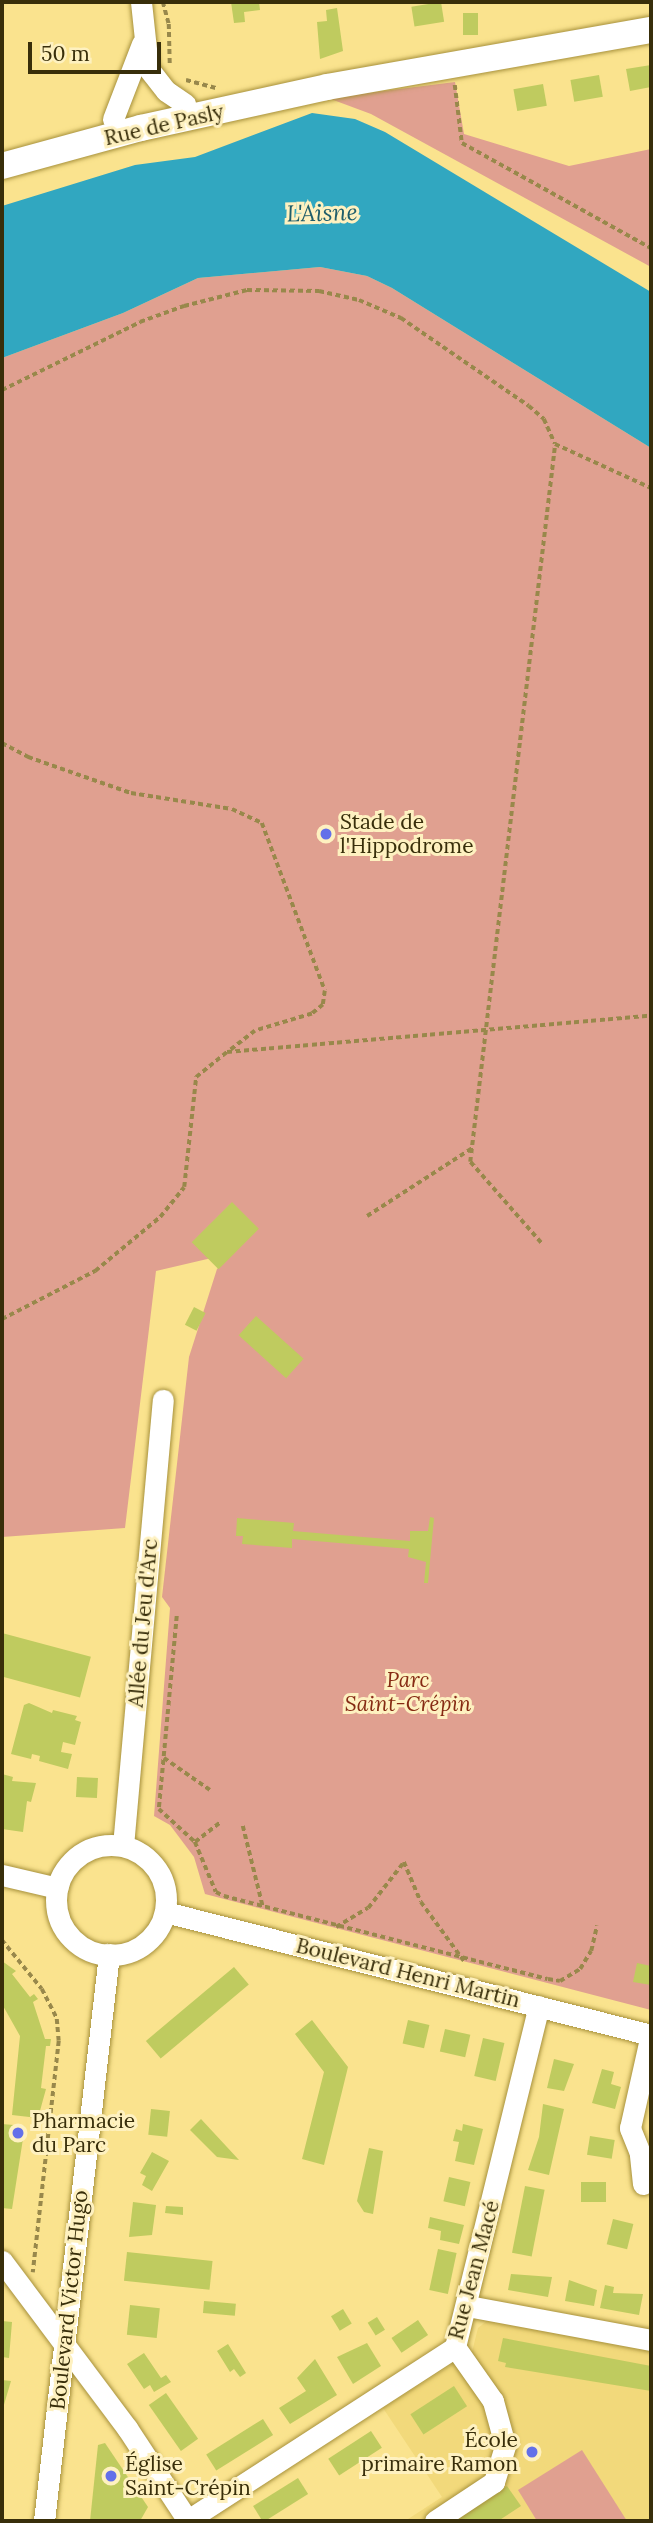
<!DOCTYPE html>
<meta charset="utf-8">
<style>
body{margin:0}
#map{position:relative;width:653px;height:2523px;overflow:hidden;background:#fae38e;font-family:Lora,serif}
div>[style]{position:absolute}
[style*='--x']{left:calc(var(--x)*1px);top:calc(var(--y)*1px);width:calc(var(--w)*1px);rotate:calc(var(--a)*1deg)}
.built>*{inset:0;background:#f2d97b}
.green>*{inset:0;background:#e0a090}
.water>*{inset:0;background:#31a7c0}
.building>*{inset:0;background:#bfcb5f;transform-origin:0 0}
.path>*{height:3.5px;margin-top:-1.75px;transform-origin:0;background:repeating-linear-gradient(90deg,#98884b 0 5px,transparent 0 8.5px)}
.roads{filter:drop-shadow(0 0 2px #a7913c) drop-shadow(0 0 2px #a7913c)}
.minor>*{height:21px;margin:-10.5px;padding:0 10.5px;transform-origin:10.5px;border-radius:10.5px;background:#fff}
.minor>.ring{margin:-10.5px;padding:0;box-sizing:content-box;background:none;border:21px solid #fff;border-radius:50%}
.major>*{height:26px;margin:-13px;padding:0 13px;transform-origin:13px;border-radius:13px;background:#fff}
.dots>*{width:19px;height:19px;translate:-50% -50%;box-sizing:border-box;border:4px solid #fef1c0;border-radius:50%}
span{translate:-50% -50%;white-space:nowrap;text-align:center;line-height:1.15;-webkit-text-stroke:6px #fef1c0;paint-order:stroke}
.street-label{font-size:21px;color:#382e0a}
.poi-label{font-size:21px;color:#382e0a}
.left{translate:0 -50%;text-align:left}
.right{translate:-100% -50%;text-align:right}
.park-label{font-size:21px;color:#862a13;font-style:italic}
.water-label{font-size:23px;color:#1f5d6a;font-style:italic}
.frame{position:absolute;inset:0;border:4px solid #382e0a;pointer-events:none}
.scale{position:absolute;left:28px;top:42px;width:133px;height:32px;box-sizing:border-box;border:4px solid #382e0a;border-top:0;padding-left:9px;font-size:21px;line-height:24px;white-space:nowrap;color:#382e0a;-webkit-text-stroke:5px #fef1c0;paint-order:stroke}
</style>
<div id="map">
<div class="built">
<i style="clip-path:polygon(488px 2320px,651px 2351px,651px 2521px,405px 2521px,442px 2497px,383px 2408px,472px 2352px,478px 2328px)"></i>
</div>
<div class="green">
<i style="clip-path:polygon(455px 82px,464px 134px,569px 166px,651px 149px,651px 267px,371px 114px,328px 98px)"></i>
<i style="clip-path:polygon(320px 267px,367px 276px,392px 288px,651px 448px,651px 2010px,205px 1894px,194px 1857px,170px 1825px,154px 1816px,170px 1608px,162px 1597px,189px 1357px,217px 1269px,233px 1253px,156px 1271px,125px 1528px,2px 1537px,2px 358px,123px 313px,198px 278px)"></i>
<i style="clip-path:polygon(582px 2450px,627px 2521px,537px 2521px,518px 2490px)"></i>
</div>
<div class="water">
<i style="clip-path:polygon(312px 113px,355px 119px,385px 132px,651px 292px,651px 448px,392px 288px,367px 276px,320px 267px,198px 278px,123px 313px,2px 358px,2px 206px,135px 165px,195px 157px)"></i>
</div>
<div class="building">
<i style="clip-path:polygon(231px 2px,259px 2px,260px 10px,244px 12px,245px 22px,234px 23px)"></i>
<i style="left:441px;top:2px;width:20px;height:30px;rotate:81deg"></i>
<i style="clip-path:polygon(337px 8px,343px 51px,320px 59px,317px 22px,327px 21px,326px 10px)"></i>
<i style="left:463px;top:13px;width:15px;height:22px"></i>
<i style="clip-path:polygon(651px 65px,651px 87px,630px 91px,626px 69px)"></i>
<i style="left:599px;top:75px;width:22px;height:29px;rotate:80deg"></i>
<i style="left:543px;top:84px;width:22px;height:30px;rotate:80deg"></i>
<i style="left:232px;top:1202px;width:38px;height:57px;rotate:45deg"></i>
<i style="left:194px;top:1307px;width:13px;height:20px;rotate:27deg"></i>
<i style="left:256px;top:1316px;width:64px;height:26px;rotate:42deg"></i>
<i style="clip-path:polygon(430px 1517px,434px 1518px,428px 1583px,424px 1583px,426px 1562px,408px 1557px,409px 1549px,292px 1539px,292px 1548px,242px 1544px,243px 1536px,236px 1536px,237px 1518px,294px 1523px,293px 1531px,410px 1541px,410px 1531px,428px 1531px)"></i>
<i style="left:2px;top:1633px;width:92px;height:42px;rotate:15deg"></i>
<i style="clip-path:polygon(29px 1703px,52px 1713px,53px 1710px,77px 1716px,75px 1720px,81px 1722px,75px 1745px,63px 1742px,61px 1752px,72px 1754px,68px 1769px,39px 1761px,40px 1756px,32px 1754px,31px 1759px,11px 1754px,24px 1705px)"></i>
<i style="clip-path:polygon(2px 1774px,13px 1777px,12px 1781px,36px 1783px,31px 1802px,27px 1801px,23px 1832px,2px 1829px)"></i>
<i style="left:77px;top:1777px;width:21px;height:20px;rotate:3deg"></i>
<i style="clip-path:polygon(2px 1961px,16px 1971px,12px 1974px,30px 1997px,34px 1994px,38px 1999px,33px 2002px,45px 2039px,51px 2039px,50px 2046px,46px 2046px,41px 2088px,46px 2089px,38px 2118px,12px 2115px,20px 2036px,2px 2004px)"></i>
<i style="clip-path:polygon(637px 1963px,651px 1966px,651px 1985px,633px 1982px)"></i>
<i style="left:234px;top:1967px;width:23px;height:115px;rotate:50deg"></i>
<i style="clip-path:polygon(312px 2020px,348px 2067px,324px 2165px,302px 2159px,324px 2072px,295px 2034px)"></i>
<i style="left:408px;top:2020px;width:22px;height:24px;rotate:13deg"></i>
<i style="left:445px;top:2029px;width:26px;height:23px;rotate:13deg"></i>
<i style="left:483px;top:2038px;width:22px;height:39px;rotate:13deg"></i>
<i style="clip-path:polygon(554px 2059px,574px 2064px,564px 2091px,547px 2088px)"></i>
<i style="clip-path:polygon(602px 2069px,614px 2072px,611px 2084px,621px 2087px,615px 2109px,592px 2103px)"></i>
<i style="clip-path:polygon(543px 2104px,564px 2109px,549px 2175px,528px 2170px,539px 2137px)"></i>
<i style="left:151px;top:2109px;width:19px;height:26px;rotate:6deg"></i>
<i style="clip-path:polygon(201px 2119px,239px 2160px,217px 2157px,190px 2130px)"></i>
<i style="clip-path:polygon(2px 2124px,25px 2126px,12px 2209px,2px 2208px)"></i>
<i style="clip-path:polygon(463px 2124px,483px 2129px,474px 2165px,455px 2161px,459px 2142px,453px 2141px,456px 2129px,462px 2131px)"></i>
<i style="left:590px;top:2136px;width:25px;height:19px;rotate:9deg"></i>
<i style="clip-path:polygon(369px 2148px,383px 2151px,373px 2214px,364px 2212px,357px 2201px)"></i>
<i style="clip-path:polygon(152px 2152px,169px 2161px,152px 2191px,142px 2185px,146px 2176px,140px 2173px)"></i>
<i style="left:449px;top:2177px;width:22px;height:25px;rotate:13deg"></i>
<i style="left:581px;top:2182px;width:25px;height:20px"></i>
<i style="left:525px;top:2186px;width:20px;height:68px;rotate:11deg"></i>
<i style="clip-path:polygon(133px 2202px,156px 2205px,152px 2235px,129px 2237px)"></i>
<i style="clip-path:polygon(166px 2206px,183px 2207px,183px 2215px,165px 2213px)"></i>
<i style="clip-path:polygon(430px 2217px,464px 2225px,459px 2244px,440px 2240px,441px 2231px,428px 2228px)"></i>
<i style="left:613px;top:2219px;width:21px;height:26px;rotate:14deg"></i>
<i style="left:438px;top:2249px;width:19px;height:42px;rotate:12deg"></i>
<i style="left:127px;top:2252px;width:86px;height:29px;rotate:6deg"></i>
<i style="clip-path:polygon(511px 2274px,552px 2277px,548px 2297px,508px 2290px)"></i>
<i style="clip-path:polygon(569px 2280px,597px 2290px,594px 2306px,565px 2301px)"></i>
<i style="clip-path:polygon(605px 2285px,614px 2287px,613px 2293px,643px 2294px,639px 2315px,600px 2308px)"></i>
<i style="left:204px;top:2301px;width:32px;height:12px;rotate:5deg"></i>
<i style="left:130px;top:2305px;width:30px;height:30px;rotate:6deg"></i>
<i style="left:343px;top:2309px;width:17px;height:14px;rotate:59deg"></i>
<i style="left:377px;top:2317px;width:15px;height:11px;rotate:58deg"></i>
<i style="left:418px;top:2320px;width:18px;height:32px;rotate:56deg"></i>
<i style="clip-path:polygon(2px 2321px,12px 2322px,9px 2358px,2px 2357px)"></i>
<i style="clip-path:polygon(503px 2338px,651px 2366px,651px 2391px,505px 2367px,506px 2363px,498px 2361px)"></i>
<i style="clip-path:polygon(367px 2343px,381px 2366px,353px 2384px,337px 2357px)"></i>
<i style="clip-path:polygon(228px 2344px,246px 2373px,240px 2377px,234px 2369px,230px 2372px,217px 2351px)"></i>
<i style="clip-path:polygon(144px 2353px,161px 2378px,166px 2375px,171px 2382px,154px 2392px,150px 2385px,144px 2389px,127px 2364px)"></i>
<i style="clip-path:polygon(315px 2359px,337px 2395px,290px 2424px,279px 2408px,306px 2391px,297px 2378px)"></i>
<i style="clip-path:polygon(2px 2380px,11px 2381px,3px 2408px,2px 2408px)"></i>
<i style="left:454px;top:2386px;width:24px;height:52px;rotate:57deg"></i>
<i style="left:166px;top:2393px;width:56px;height:21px;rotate:55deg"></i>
<i style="left:263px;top:2419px;width:19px;height:67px;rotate:58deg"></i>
<i style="left:371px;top:2431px;width:20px;height:51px;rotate:57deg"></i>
<i style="clip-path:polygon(105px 2443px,148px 2507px,140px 2521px,90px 2521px,98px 2445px)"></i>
<i style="left:298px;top:2478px;width:19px;height:53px;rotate:58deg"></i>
<i style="clip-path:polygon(507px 2486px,521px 2506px,498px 2521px,454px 2521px)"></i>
</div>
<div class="path">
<i style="--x:163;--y:2;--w:23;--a:75"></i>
<i style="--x:169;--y:24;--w:41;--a:88.6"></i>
<i style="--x:186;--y:80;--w:31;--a:15"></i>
<i style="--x:455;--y:85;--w:58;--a:83.1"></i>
<i style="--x:462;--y:143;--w:216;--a:29.1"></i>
<i style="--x:2;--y:390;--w:154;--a:-26.2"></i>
<i style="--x:140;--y:322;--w:47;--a:-20"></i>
<i style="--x:184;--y:306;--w:65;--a:-14.3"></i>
<i style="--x:247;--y:290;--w:72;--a:0.8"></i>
<i style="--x:319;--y:291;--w:41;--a:12.7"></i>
<i style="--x:359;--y:300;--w:46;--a:23.2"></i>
<i style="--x:401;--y:318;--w:155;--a:34.5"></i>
<i style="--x:529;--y:406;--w:20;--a:41"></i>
<i style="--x:544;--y:419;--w:27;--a:66"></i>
<i style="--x:2;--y:743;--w:30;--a:28"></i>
<i style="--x:28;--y:757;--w:109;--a:19.3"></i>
<i style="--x:131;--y:793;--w:102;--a:9"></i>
<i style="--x:232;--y:809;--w:33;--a:25"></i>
<i style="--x:262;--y:823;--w:179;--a:69.4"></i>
<i style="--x:325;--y:991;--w:14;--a:98"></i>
<i style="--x:323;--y:1005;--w:14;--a:141"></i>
<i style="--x:312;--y:1014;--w:59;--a:163.4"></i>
<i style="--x:255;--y:1031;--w:33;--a:142"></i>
<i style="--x:367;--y:1216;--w:125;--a:-32.9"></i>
<i style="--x:541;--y:1243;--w:108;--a:-131.2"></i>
<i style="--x:470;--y:1162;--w:723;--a:-83.25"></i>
<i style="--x:555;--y:444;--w:106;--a:24.6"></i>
<i style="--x:2;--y:1319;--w:105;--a:-27.3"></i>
<i style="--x:95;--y:1271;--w:85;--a:-39.7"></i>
<i style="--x:160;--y:1217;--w:38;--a:-51"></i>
<i style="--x:184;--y:1187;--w:111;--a:-83.8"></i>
<i style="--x:196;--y:1077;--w:40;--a:-39"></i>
<i style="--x:227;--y:1052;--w:426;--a:-4.9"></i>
<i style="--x:177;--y:1616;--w:194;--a:95.3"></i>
<i style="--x:159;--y:1809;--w:49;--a:42.5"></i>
<i style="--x:195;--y:1842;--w:33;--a:-38"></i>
<i style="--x:164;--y:1758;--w:56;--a:34.8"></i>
<i style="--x:243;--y:1826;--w:83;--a:76.1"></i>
<i style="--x:195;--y:1842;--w:54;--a:67.2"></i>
<i style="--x:216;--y:1892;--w:9;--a:27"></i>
<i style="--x:224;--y:1896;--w:334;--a:14.4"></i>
<i style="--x:548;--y:1979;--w:12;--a:9"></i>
<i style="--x:560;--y:1981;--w:23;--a:-31"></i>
<i style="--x:580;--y:1969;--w:21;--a:-59"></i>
<i style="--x:591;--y:1951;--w:26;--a:-77"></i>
<i style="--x:336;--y:1927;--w:37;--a:-31"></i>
<i style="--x:368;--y:1908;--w:58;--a:-52"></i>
<i style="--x:404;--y:1862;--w:43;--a:67"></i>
<i style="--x:421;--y:1902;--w:73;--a:53.9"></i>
<i style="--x:2;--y:1940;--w:63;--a:50.8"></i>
<i style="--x:42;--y:1989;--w:34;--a:63"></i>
<i style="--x:57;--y:2019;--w:22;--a:85"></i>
<i style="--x:59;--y:2041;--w:233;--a:96.4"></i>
</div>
<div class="roads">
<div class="minor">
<i style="--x:141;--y:2;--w:66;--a:83.9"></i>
<i style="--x:148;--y:68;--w:29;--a:52"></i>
<i style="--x:166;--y:91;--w:23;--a:34"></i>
<i style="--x:113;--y:119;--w:80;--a:-68.9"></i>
<i class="ring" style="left:56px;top:1845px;width:89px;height:89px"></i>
<i style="--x:123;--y:1846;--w:448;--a:-84.9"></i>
<i style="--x:2;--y:1875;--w:57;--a:13.1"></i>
<i style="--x:165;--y:1912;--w:501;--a:14.2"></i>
<i style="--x:643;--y:2184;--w:31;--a:-96"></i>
<i style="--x:640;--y:2153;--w:27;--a:-112"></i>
<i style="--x:630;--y:2128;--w:96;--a:-77.4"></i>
<i style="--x:2;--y:2261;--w:209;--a:53.2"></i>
<i style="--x:127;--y:2428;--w:111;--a:56.7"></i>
<i style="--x:468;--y:2306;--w:186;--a:10.5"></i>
<i style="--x:188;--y:2520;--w:318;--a:-32.9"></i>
<i style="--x:455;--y:2347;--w:351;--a:-76.2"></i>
<i style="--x:44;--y:2521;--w:571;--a:-83.46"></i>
<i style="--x:435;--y:2521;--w:71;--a:-33.5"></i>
<i style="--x:494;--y:2482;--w:39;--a:-73"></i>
<i style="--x:505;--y:2445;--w:46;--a:-105.3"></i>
<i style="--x:493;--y:2401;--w:66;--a:-125.1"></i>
</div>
<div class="major">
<i style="--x:2;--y:166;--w:144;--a:-15.3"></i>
<i style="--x:141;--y:128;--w:190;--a:-12.4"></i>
<i style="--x:327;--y:87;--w:329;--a:-10"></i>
</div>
</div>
<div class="dots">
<i style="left:326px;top:834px;background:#6370e9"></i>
<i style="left:18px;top:2133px;background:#6370e9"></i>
<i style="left:532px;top:2452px;background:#6370e9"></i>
<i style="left:111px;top:2476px;background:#6370e9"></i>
</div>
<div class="street-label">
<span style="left:164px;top:125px;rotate:-13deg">Rue de Pasly</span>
<span style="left:143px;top:1623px;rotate:-85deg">Allée du Jeu d'Arc</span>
<span style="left:408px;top:1973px;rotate:14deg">Boulevard Henri Martin</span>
<span style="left:474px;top:2270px;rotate:-75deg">Rue Jean Macé</span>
<span style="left:69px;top:2300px;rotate:-84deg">Boulevard Victor Hugo</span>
</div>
<div class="poi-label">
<span class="left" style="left:340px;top:834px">Stade de<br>l'Hippodrome</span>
<span class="left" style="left:32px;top:2133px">Pharmacie<br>du Parc</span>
<span class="right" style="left:518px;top:2452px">École<br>primaire Ramon</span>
<span class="left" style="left:125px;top:2476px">Église<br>Saint-Crépin</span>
</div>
<div class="park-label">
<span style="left:408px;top:1692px">Parc<br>Saint-Crépin</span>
</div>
<div class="water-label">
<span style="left:322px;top:213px;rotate:-1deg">L'Aisne</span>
</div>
<div class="frame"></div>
<div class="scale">50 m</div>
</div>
